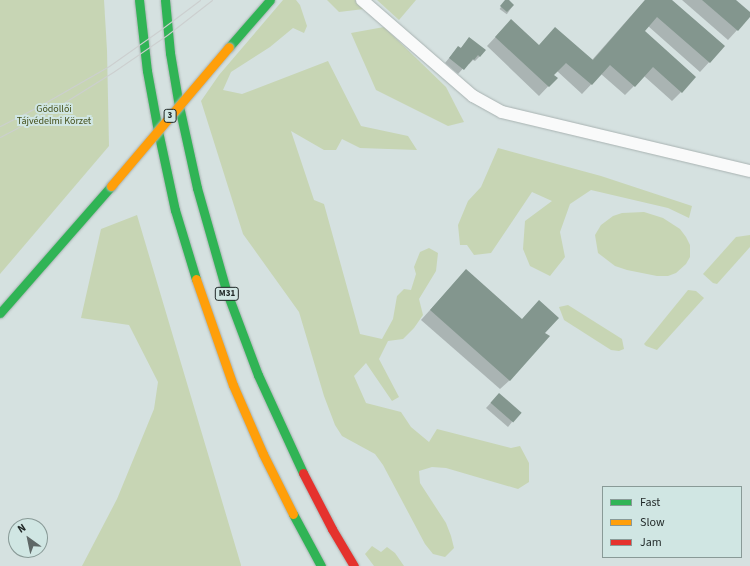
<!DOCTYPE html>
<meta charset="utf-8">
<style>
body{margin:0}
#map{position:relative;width:750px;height:566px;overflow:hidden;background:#d5e1e0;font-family:"Source Sans 3",sans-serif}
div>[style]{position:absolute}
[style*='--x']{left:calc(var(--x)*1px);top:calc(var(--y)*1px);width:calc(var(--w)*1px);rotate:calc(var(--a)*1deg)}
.green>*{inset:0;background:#c7d5b4}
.shadow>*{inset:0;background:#0003;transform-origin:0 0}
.building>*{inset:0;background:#83968e;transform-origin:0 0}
.roads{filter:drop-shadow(0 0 1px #a8b2b1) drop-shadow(0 0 1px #a8b2b1)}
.street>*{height:12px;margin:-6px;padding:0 6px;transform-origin:6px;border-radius:6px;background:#f9fafa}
.fast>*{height:9px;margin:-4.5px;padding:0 4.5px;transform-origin:4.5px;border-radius:4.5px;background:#30b455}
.slow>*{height:9px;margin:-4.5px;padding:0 4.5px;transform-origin:4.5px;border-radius:4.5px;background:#ff9f0a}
.jam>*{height:9px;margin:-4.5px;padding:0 4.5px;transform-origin:4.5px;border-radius:4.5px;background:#e5322d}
.tram>*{height:1px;margin:-0.5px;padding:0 0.5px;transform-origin:0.5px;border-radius:0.5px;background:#cccfcf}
.bridges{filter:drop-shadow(0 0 1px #a8b2b1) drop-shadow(0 0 1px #a8b2b1)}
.slow-bridge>*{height:9px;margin:-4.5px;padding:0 4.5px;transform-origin:4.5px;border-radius:4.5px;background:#ff9f0a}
span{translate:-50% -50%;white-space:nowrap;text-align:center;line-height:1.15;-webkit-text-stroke:4px #d0e6e3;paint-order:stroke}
.shield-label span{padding:1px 3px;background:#d0e6e3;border:1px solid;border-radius:3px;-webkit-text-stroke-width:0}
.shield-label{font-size:9px;color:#1f2726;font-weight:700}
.park-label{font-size:10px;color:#45511c}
.legend{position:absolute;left:602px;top:486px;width:140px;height:72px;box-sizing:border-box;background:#d0e6e3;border:1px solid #899a97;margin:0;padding:5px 7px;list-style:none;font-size:12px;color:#1f2726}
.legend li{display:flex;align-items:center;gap:8px;height:20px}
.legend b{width:20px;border:1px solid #899a97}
.north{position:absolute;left:8px;top:518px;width:40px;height:40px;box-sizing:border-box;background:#d0e6e3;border:1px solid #899a97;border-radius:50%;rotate:327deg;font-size:11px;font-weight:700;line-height:16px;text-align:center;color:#1f2726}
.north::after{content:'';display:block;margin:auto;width:14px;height:18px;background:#5f6867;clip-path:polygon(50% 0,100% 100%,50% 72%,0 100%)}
</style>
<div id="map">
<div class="green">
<i style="clip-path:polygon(0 0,104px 0,107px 50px,109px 146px,0 274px)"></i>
<i style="clip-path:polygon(283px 0,296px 0,300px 5px,307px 26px,304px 33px,293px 28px,270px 47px,231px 72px,223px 90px,242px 94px,328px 61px,361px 126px,408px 136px,417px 150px,360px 148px,342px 139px,336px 150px,324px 150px,291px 131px,314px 200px,324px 204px,360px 334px,382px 339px,393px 319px,397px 296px,404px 289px,411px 290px,416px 274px,414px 267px,420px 252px,429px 248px,438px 253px,436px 271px,419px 299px,423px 315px,414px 328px,403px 339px,388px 341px,379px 359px,399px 397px,392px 401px,366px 363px,354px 376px,366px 403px,401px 412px,411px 427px,429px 442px,437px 429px,511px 448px,520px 446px,529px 463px,529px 482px,518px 489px,446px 468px,432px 467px,419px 471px,420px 483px,446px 523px,451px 536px,454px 548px,445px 557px,433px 554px,425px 544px,383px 465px,375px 454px,342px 436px,335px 425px,324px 396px,299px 312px,243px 234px,201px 101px,219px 75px)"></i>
<i style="clip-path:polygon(327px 0,355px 0,364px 9px,339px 12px)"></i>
<i style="clip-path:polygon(377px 0,416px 0,399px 20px)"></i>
<i style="clip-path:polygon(384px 27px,446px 87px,464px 122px,448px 126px,376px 90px,351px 33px)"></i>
<i style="clip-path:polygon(498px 148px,601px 176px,692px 206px,689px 218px,668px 208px,591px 190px,570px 204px,560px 232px,565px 257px,550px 276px,530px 266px,523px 249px,525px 221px,552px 201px,532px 192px,491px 253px,474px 255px,467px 245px,460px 245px,458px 225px,468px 201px,481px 187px)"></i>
<i style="clip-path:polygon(644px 212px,663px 218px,680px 229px,686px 237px,690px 245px,690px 257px,686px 264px,676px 273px,668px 276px,657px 276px,627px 270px,615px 266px,598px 253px,595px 235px,601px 225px,613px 216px,622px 213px)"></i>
<i style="clip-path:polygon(137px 215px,241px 565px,241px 566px,82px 566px,117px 499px,154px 409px,158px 382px,129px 325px,81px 318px,101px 229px)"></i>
<i style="clip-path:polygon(750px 235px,750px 247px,717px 284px,713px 283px,703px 274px,736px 237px)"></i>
<i style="clip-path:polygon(688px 290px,696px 291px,704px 298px,657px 350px,646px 346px,644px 344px)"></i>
<i style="clip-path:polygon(568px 305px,622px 339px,624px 349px,619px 351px,611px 350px,564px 320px,559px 307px)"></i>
<i style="clip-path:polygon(372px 546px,381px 552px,387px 547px,395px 553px,404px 566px,374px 566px,365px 554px)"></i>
</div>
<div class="shadow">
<i style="left:506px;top:0;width:9px;height:11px;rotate:36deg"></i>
<i style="clip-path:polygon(645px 0,671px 0,724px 46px,700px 72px,648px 26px,643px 31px,681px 92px,672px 101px,644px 76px,625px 95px,601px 74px,582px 94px,557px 71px,553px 75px,556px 78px,539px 96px,487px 46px,502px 30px,539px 46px,592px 60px)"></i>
<i style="clip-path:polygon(682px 0,734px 0,750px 14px,750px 16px,728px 40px)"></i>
<i style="clip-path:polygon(465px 43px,480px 56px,475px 61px,473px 60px,469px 64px,468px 63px,458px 74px,445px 63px,454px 52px,460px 49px)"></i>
<i style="clip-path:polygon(457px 280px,544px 333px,510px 380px,500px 389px,421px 320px)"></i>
<i style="clip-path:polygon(499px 394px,512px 422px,508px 427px,486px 408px)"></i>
</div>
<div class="building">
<i style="clip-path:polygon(505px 0,509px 0,514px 5px,507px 12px,500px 6px)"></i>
<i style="clip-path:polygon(645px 0,672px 0,725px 46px,710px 63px,657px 17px,645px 31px,696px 77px,682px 93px,653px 67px,635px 87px,610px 65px,592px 85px,566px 63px,554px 75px,558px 78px,549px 87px,495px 37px,511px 19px,539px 45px,555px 27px,593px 60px)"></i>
<i style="clip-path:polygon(702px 0,736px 0,750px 12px,750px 17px,738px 31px)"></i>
<i style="clip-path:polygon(469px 37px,486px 50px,480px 57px,478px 55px,474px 60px,473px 59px,464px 70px,449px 58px,458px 46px,461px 48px)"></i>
<i style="clip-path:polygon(466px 269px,522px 319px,539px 300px,559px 318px,545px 333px,550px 336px,510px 381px,430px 310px)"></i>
<i style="left:499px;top:393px;width:30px;height:13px;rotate:41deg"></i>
</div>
<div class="roads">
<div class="street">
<i style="--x:362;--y:0;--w:147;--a:40.9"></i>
<i style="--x:473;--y:96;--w:33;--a:29"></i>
<i style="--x:502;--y:112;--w:255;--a:13.4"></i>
</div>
<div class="fast">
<i style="--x:139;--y:0;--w:71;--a:83.6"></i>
<i style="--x:147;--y:71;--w:61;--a:79.6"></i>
<i style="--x:158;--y:131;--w:81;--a:77.9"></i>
<i style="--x:175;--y:210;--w:72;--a:73.1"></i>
<i style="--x:165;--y:0;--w:53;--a:84.6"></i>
<i style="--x:170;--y:53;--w:54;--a:80.4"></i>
<i style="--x:179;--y:106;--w:84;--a:77.6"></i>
<i style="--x:197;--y:188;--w:106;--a:74.1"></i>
<i style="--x:226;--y:290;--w:91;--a:69.4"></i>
<i style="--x:258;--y:375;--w:108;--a:65.3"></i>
<i style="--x:229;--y:47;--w:62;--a:-48.9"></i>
<i style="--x:0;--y:313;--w:169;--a:-48.8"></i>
<i style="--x:293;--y:514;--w:59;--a:61.7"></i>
</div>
<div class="slow">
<i style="--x:196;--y:279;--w:112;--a:70.8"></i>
<i style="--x:233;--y:385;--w:75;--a:66.5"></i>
<i style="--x:263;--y:454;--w:67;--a:63.4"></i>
</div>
<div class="jam">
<i style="--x:303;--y:473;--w:63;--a:62.6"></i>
<i style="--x:332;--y:529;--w:43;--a:59.3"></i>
</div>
</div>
<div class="tram">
<i style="--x:0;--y:126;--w:38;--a:-27"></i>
<i style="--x:34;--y:109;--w:86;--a:-29.8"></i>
<i style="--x:109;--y:66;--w:62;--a:-35.2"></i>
<i style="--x:160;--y:30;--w:50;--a:-36.9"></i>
<i style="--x:0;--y:137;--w:64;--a:-27.8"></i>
<i style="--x:57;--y:107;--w:66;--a:-32"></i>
<i style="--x:113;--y:72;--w:65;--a:-34.4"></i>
<i style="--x:167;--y:35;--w:57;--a:-37.9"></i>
</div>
<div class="bridges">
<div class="slow-bridge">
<i style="--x:111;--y:186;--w:182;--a:-49.7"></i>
</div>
</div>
<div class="shield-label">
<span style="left:170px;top:116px">3</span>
<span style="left:227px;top:294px">M31</span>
</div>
<div class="park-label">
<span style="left:54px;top:115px">Gödöllői<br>Tájvédelmi Körzet</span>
</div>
<ul class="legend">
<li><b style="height:5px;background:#30b455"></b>Fast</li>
<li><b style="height:5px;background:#ff9f0a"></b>Slow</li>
<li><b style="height:5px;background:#e5322d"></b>Jam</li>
</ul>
<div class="north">N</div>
</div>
